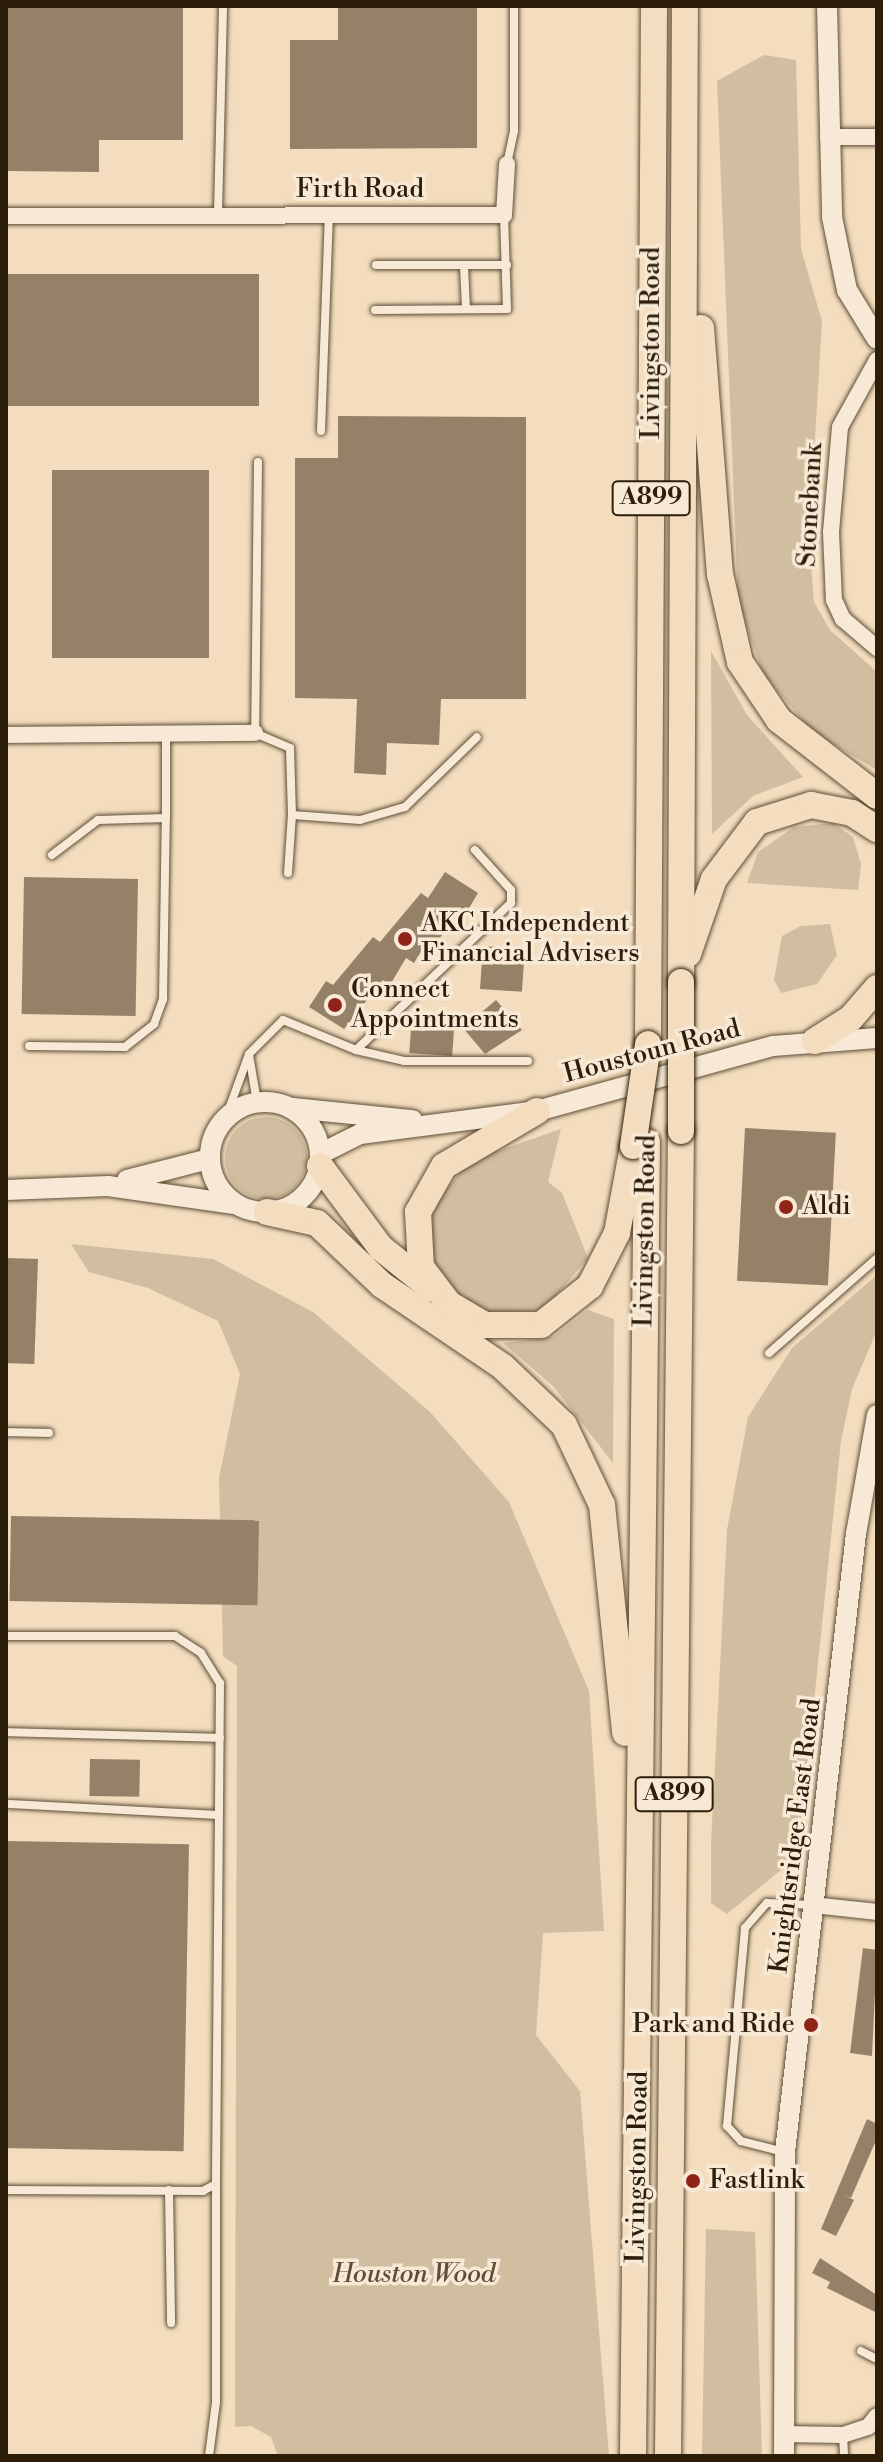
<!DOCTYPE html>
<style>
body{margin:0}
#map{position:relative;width:883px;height:2462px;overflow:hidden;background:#f3ddbe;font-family:"Libre Bodoni",serif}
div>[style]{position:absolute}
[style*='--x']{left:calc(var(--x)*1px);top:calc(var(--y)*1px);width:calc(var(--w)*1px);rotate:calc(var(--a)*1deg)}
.green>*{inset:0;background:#d1bd9f}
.round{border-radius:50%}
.building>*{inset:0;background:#948168;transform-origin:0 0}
.roads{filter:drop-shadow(0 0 2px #5e4e37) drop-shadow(0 0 2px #5e4e37)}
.service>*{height:8px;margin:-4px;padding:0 4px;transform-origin:4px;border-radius:4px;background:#f7e9d5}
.minor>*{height:16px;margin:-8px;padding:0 8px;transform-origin:8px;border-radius:8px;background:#f7e9d5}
.tertiary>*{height:20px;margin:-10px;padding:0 10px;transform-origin:10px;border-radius:10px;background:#f7e9d5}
.tertiary>.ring{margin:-10px;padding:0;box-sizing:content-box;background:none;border:20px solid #f7e9d5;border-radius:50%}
.primary>*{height:26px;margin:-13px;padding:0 13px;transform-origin:13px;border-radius:13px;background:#f3ddbe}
.bridges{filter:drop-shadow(0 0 2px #2d1e0a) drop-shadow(0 0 2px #2d1e0a)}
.primary-bridge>*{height:26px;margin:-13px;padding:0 13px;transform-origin:13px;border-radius:13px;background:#f3ddbe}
.dots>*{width:22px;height:22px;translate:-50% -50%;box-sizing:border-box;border:4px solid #f7e9d5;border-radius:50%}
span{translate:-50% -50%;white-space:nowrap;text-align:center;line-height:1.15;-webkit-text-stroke:7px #f7e9d5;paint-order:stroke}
.shield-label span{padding:2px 6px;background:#f7e9d5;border:2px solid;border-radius:6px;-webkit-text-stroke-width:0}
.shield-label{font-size:24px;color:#2d1e0a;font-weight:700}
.street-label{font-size:26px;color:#2d1e0a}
.poi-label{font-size:26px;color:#2d1e0a}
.left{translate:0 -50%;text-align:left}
.right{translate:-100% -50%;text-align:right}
.park-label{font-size:26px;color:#5e4e37;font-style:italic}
.frame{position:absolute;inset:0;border:8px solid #2d1e0a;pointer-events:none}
</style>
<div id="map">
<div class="green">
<i style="clip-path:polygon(764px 55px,796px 60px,801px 249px,822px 321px,809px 540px,814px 602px,830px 630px,877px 672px,877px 770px,813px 732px,763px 674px,738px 601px,717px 81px)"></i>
<i style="clip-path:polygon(711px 651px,747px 715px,803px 777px,753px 796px,712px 834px)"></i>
<i style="clip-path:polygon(833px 823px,853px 837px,861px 864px,858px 890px,747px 883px,758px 852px,794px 827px)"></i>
<i style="clip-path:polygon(830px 924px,837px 955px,817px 984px,781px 993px,774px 980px,782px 936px,801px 926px)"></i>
<i class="round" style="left:225px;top:1117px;width:82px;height:82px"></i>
<i style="clip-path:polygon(561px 1129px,548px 1182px,562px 1193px,588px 1258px,544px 1310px,489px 1313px,460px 1299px,441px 1277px,430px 1252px,433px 1205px,471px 1160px)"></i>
<i style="clip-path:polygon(71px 1244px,213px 1259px,313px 1312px,430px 1412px,509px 1502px,589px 1691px,604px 1931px,543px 1933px,536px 2035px,580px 2091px,609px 2456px,278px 2456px,271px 2437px,251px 2426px,235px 2427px,237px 1666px,223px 1656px,219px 1478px,240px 1374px,218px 1321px,148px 1288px,89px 1272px)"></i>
<i style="clip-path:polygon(877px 1275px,877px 1330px,852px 1389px,841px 1441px,798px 1856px,727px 1914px,711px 1903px,711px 1844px,727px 1530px,748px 1417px,792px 1348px)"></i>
<i style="clip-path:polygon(588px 1310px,614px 1319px,613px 1463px,553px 1386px,503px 1343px,553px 1337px)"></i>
<i style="clip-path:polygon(706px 2229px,755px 2232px,762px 2456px,702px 2456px)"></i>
</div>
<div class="building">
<i style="clip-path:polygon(6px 6px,183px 6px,183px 140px,99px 140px,99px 172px,6px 171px)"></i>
<i style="clip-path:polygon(338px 6px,477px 6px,477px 148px,290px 149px,290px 40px,338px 40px)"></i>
<i style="left:6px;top:274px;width:253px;height:132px"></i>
<i style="clip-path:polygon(338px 416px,526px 417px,526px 699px,441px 699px,439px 745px,387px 743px,386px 775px,354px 773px,357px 699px,295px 698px,295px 458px,338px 458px)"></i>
<i style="left:52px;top:470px;width:157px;height:188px"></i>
<i style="clip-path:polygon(445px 872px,478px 893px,462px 920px,455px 915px,438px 941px,430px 937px,414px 963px,406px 958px,390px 985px,383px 980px,344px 1029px,309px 1007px,326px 981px,333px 985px,373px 937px,380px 942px,421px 893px,428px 898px)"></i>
<i style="left:24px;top:877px;width:114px;height:137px;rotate:1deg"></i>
<i style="left:483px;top:946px;width:42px;height:43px;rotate:4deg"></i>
<i style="clip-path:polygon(496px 1000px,522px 1030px,485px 1054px,463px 1028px)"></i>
<i style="left:412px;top:1014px;width:43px;height:39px;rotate:4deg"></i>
<i style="left:745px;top:1128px;width:91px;height:153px;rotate:3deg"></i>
<i style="left:6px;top:1258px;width:32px;height:105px;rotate:2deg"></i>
<i style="left:11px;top:1516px;width:248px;height:85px;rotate:1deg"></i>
<i style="left:90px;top:1759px;width:50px;height:37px;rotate:1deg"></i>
<i style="left:6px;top:1841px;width:183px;height:307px;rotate:1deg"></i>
<i style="clip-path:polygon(863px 1948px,877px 1950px,872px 2056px,850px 2053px)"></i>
<i style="clip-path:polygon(867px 2119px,877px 2124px,877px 2138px,851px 2198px,843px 2195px,854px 2200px,836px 2236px,821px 2229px)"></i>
<i style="clip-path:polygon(820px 2258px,877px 2295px,877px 2313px,827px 2288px,830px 2282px,812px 2273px)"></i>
</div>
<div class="roads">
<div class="service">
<i style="--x:507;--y:164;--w:34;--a:-78"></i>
<i style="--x:514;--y:131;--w:125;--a:-90"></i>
<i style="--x:218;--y:213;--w:207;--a:-88.6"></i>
<i style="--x:376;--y:265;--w:131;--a:0"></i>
<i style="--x:464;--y:266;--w:43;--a:87.3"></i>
<i style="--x:375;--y:310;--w:132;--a:-0.4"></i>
<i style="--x:507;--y:309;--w:94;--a:-91.8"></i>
<i style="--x:321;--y:431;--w:216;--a:-87.9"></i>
<i style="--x:258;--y:462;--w:271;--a:90.6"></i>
<i style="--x:255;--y:733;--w:38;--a:23"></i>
<i style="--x:290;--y:748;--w:67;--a:88.3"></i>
<i style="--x:292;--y:815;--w:68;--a:4.2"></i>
<i style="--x:360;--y:820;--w:47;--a:-16.1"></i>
<i style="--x:405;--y:807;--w:100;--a:-44.2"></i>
<i style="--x:166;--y:818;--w:83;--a:-90"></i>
<i style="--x:288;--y:873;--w:58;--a:-86.1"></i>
<i style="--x:29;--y:1046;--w:96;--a:0.6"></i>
<i style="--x:125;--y:1047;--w:37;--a:-38"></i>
<i style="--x:154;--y:1024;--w:27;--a:-70"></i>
<i style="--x:163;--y:999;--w:181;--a:-89.1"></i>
<i style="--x:166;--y:818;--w:68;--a:178.3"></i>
<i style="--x:98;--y:820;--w:58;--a:142.7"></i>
<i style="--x:356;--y:1050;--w:214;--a:-43.5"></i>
<i style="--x:511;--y:903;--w:13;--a:-90"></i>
<i style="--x:511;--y:890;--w:54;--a:-132"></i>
<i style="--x:249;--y:1055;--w:48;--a:80.3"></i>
<i style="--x:226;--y:1117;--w:67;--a:-69.9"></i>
<i style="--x:249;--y:1054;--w:48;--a:-45"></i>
<i style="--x:283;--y:1020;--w:79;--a:22.3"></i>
<i style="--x:356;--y:1050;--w:49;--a:12.9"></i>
<i style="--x:404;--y:1061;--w:124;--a:0"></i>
<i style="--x:769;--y:1353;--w:144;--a:-41.3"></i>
<i style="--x:6;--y:1432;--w:43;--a:1.3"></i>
<i style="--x:6;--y:1636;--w:169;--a:0"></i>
<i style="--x:175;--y:1636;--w:31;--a:33"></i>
<i style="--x:201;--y:1653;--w:36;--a:58"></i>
<i style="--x:220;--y:1683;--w:501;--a:90.46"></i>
<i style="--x:216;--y:2184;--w:15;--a:152"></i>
<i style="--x:203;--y:2191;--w:197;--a:-179.7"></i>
<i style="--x:6;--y:1732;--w:214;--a:1.6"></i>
<i style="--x:9;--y:1804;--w:210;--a:3"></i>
<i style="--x:784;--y:2152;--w:44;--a:-165.7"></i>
<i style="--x:741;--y:2141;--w:21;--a:-133"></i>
<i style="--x:727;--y:2126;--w:199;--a:-84.8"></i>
<i style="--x:745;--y:1928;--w:33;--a:-49"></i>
<i style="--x:767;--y:1903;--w:46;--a:2.5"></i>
<i style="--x:169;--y:2190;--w:133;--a:89.1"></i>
<i style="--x:861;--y:2351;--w:18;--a:27"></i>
<i style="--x:843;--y:2435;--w:21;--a:87"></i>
<i style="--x:209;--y:2456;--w:54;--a:-82.6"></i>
<i style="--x:216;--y:2402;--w:218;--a:-90"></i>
</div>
<div class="minor">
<i style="--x:828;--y:137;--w:49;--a:0"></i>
<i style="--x:6;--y:216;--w:498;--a:-0.1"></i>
<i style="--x:504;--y:215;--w:51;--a:-86.6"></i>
<i style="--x:877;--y:360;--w:77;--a:118.9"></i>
<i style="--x:840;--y:427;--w:105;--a:94.9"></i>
<i style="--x:831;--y:532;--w:68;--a:87.5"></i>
<i style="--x:834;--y:600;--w:21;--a:65"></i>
<i style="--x:843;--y:619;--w:45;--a:40.5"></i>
<i style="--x:6;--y:735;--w:249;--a:-0.5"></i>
<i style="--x:813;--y:1905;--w:64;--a:6.2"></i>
<i style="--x:782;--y:2434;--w:61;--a:0.9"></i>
<i style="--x:843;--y:2435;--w:26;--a:-18"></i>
<i style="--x:868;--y:2427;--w:14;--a:-51"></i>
</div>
<div class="tertiary">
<i style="--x:827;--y:6;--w:211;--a:88.6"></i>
<i style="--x:832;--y:217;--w:75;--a:78.4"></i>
<i style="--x:847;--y:290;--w:57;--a:58.5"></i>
<i class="ring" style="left:210px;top:1102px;width:90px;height:90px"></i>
<i style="--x:293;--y:1108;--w:120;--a:5.8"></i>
<i style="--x:320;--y:1154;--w:45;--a:-26.6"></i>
<i style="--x:360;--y:1134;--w:178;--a:-7.4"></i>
<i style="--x:537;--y:1111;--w:245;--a:-15.4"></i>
<i style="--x:773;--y:1046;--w:104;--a:-4.4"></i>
<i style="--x:127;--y:1180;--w:85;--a:-14.4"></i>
<i style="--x:6;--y:1190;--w:102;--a:-2.2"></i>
<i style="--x:108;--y:1186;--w:126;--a:8.2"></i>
<i style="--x:784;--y:2456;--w:304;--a:-89.8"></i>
<i style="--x:785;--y:2152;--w:622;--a:-83.45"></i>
<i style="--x:856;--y:1534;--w:121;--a:-80"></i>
</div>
<div class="primary">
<i style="--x:701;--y:328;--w:247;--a:85.6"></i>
<i style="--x:720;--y:574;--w:90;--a:77.2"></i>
<i style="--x:740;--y:662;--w:70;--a:56.1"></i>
<i style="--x:779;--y:720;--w:124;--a:37.8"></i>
<i style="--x:688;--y:954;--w:79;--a:-70.9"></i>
<i style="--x:714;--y:879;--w:71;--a:-53"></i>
<i style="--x:757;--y:822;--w:57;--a:-17.5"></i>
<i style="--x:811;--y:805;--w:42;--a:11"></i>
<i style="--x:852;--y:813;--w:30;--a:33"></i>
<i style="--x:681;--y:982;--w:976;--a:-89.77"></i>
<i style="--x:815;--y:1041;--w:43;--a:-32.6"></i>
<i style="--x:851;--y:1018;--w:40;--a:-49"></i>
<i style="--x:648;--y:1044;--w:1038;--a:-89.67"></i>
<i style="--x:537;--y:1111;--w:108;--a:149.4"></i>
<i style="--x:444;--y:1166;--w:53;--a:119.5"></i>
<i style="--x:418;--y:1212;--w:55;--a:86.9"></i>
<i style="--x:421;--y:1267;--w:46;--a:52.9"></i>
<i style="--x:449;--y:1304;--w:42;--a:30.3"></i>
<i style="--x:485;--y:1325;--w:56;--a:0"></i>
<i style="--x:541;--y:1325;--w:63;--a:-38.5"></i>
<i style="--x:590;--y:1286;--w:59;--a:-63"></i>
<i style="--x:617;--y:1233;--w:87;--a:-79.5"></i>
<i style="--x:320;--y:1166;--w:102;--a:53.4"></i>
<i style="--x:381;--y:1248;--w:65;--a:38.8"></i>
<i style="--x:267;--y:1212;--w:51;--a:12.4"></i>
<i style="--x:317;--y:1223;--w:90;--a:43.6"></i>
<i style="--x:382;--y:1285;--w:146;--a:34.1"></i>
<i style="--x:503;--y:1367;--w:84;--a:43.6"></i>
<i style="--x:564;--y:1425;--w:89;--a:64.6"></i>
<i style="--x:602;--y:1505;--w:229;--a:84.2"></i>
<i style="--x:633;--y:2456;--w:1314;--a:-89.39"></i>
<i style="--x:668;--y:2456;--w:1325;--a:-89.44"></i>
</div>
</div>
<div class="bridges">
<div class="primary-bridge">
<i style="--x:681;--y:982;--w:149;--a:90"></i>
<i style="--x:633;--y:1146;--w:103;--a:-81.6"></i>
</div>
</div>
<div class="dots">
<i style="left:405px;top:939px;background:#8f2418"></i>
<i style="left:335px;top:1005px;background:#8f2418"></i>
<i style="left:786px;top:1207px;background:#8f2418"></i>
<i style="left:811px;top:2025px;background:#8f2418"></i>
<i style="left:693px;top:2181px;background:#8f2418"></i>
</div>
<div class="shield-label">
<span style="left:651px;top:498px">A899</span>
<span style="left:674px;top:1794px">A899</span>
</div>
<div class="street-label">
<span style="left:360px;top:190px">Firth Road</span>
<span style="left:652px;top:343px;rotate:-90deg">Livingston Road</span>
<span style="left:811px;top:505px;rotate:-87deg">Stonebank</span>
<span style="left:652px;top:1052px;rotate:-15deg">Houstoun Road</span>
<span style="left:646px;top:1231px;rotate:-89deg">Livingston Road</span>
<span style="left:796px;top:1836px;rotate:-83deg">Knightsridge East Road</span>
<span style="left:638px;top:2167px;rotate:-89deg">Livingston Road</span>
</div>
<div class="poi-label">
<span class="left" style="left:421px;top:939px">AKC Independent<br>Financial Advisers</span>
<span class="left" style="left:351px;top:1005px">Connect<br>Appointments</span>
<span class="left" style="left:802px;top:1207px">Aldi</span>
<span class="right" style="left:795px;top:2025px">Park and Ride</span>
<span class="left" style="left:709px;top:2181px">Fastlink</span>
</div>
<div class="park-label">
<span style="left:414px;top:2275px">Houston Wood</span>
</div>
<div class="frame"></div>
</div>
